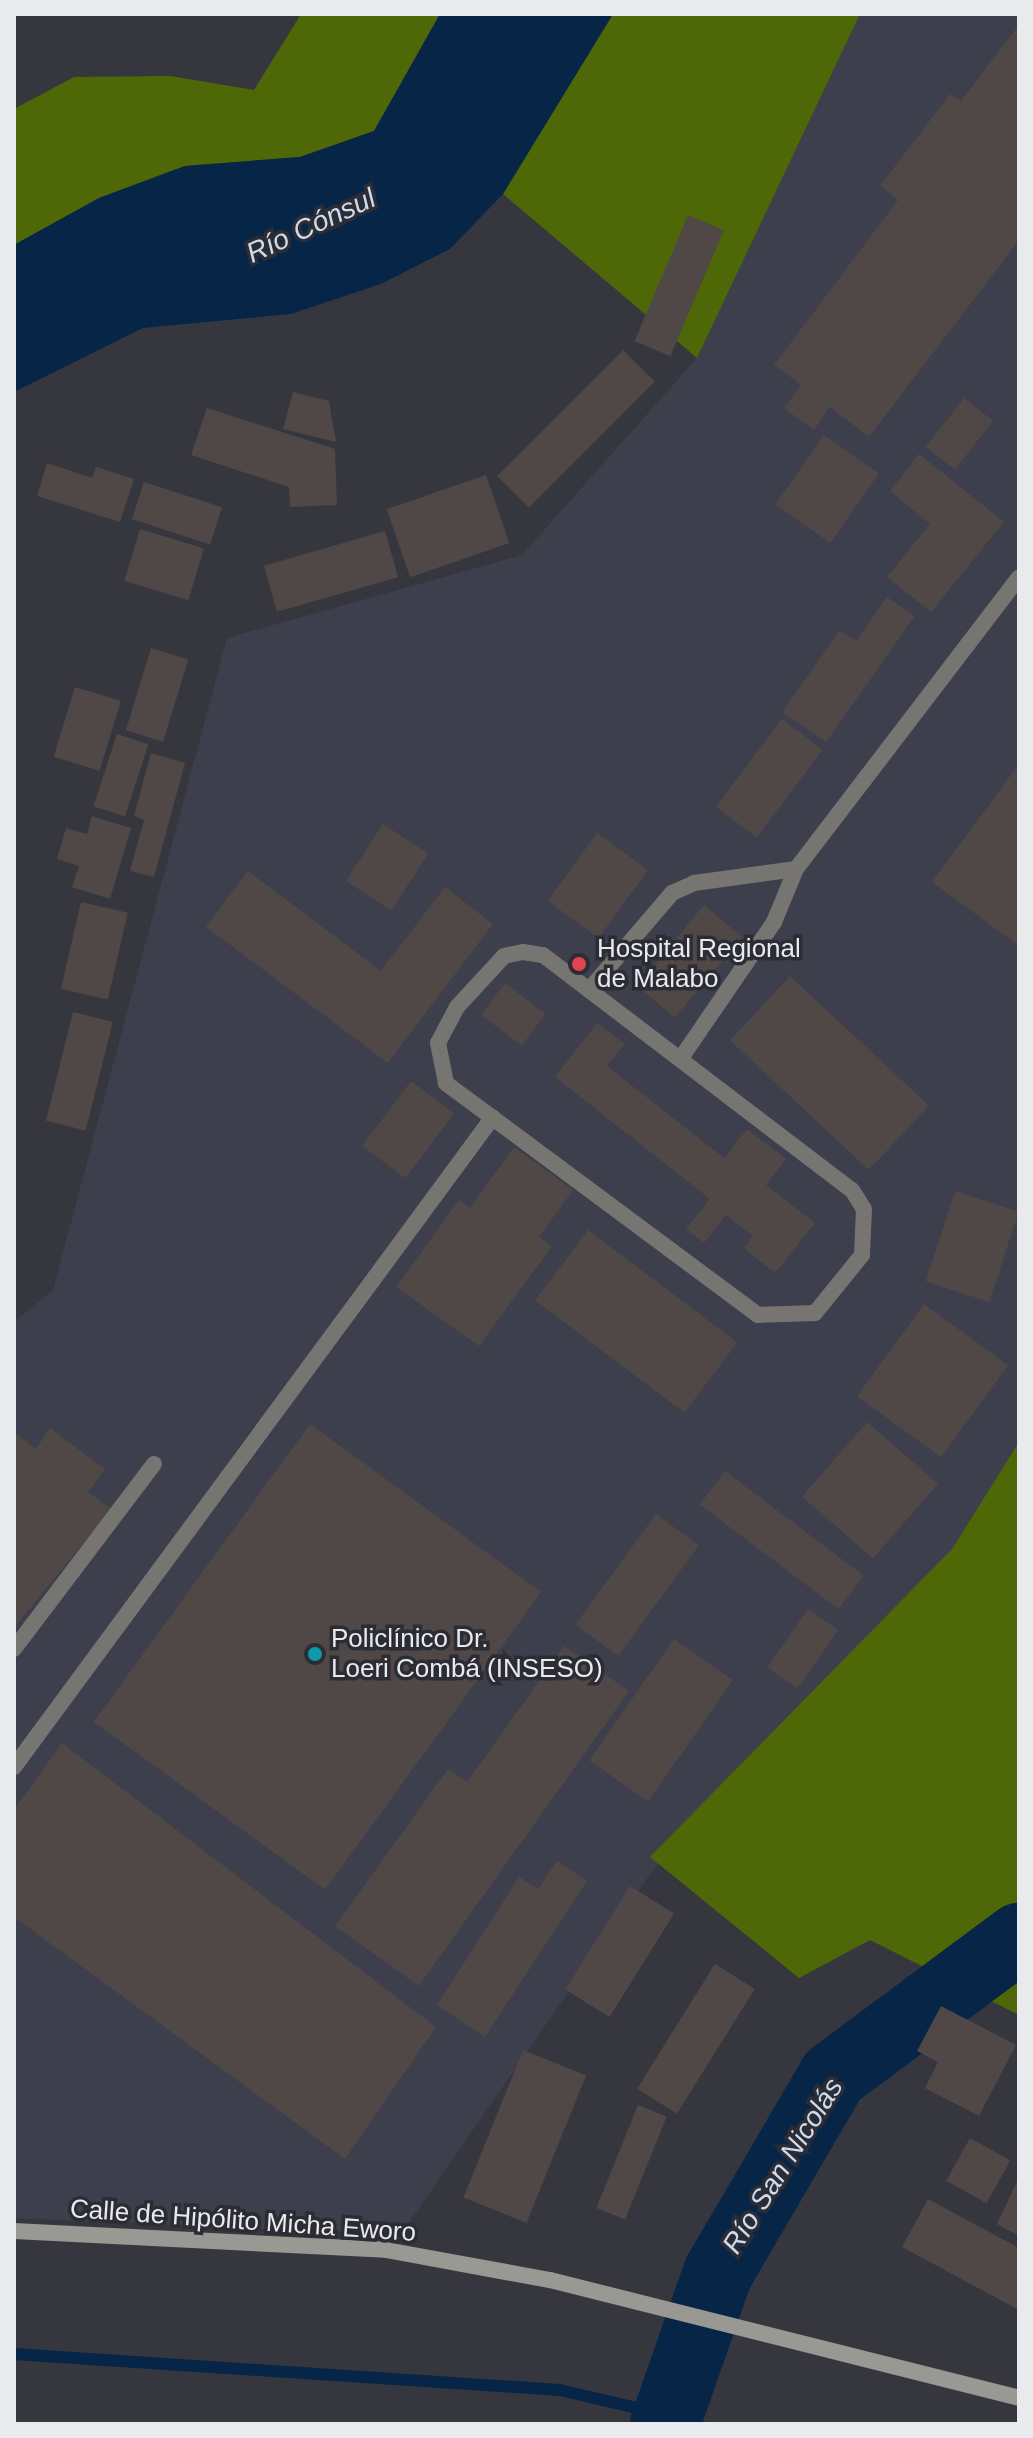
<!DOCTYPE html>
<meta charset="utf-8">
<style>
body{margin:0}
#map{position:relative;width:1033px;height:2438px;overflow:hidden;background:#36373e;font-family:Helvetica,sans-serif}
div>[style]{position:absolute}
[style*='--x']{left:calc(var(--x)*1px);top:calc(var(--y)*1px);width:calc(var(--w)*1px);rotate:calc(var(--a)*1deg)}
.built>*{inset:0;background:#3e3f4c}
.green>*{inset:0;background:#4e6807}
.water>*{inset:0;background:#072546}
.stream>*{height:12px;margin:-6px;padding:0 6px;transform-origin:6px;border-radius:6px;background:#072546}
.river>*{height:70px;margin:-35px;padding:0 35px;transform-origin:35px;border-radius:35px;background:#072546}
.building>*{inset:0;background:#504747;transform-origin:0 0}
.service>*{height:16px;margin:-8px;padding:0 8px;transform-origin:8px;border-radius:8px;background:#767572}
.secondary>*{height:16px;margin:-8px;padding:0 8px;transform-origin:8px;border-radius:8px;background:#999892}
.dots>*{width:22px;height:22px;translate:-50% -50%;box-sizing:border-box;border:4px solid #2c2d34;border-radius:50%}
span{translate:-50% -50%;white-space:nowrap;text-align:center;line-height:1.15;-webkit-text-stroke:7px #2c2d34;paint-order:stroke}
.poi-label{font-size:26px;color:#e9eaee}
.left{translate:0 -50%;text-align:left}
.street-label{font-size:26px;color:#e9eaee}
.water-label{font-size:28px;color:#ccdbed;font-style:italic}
.frame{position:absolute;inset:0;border:16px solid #e9eaee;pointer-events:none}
</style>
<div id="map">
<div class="built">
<i style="clip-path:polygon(860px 14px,1019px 14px,1019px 1442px,952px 1549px,652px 1871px,401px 2234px,14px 2218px,14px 1322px,53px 1290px,227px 638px,522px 555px,697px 358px)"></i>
</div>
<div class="green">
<i style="clip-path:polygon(301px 14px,440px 14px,374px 131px,300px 157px,185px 166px,99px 198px,14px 245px,14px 109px,74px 77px,170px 76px,254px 90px)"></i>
<i style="clip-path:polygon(613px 14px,860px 14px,697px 358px,503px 194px)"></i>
<i style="clip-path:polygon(1019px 1442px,1019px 2015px,870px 1940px,799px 1978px,650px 1857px,952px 1549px)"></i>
</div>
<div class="water">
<i style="clip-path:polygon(440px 14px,613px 14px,503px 194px,450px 249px,381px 284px,291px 314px,143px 328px,14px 392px,14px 245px,99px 198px,185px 166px,300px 157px,374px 131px)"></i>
</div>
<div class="stream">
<i style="--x:14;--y:2354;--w:547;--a:3.77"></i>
<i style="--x:560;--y:2390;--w:110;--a:13.2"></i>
</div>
<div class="river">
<i style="--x:665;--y:2424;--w:160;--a:-70.7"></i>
<i style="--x:718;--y:2273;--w:228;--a:-59.7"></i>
<i style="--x:833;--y:2076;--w:232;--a:-36.6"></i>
</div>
<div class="building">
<i style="clip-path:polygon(1019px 25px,1019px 240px,869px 437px,830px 407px,814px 430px,784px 408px,801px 385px,774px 365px,898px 200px,880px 186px,950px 94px,961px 101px)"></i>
<i style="left:688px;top:215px;width:39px;height:137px;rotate:23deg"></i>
<i style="left:623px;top:350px;width:45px;height:178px;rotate:45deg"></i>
<i style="clip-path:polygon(293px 392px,329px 401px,336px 442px,283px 429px)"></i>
<i style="left:964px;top:398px;width:37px;height:62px;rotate:38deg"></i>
<i style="clip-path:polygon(207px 408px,335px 449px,337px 505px,290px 507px,289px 487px,191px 455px)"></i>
<i style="left:824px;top:435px;width:67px;height:85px;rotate:35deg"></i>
<i style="clip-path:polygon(919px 454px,1004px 522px,931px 612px,887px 577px,930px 524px,890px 491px)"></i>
<i style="clip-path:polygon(47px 463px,92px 478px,96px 467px,134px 479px,120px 522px,37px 496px)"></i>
<i style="left:486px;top:475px;width:72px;height:105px;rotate:71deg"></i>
<i style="left:144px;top:482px;width:82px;height:39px;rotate:18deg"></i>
<i style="left:140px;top:529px;width:67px;height:54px;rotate:17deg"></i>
<i style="left:385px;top:531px;width:48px;height:126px;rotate:74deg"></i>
<i style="clip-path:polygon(887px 597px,915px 616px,826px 742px,782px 712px,840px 630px,856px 641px)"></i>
<i style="left:151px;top:648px;width:39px;height:86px;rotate:17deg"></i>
<i style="left:75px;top:687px;width:48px;height:73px;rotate:17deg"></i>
<i style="left:782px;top:719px;width:51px;height:110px;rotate:37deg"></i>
<i style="left:117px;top:734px;width:33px;height:76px;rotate:18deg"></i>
<i style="clip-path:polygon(151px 753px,185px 763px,154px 877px,130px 871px,144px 820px,134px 816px)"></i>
<i style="clip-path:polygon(1019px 764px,1019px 946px,932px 882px)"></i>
<i style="clip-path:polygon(92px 816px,131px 828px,110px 899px,72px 887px,79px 866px,57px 859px,66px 828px,87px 834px)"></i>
<i style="left:383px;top:824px;width:54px;height:68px;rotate:33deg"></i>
<i style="left:597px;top:833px;width:63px;height:84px;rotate:36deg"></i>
<i style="clip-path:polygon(248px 871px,381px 971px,445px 887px,493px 924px,388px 1063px,206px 927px)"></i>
<i style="left:81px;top:902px;width:48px;height:89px;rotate:13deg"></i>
<i style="left:704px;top:905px;width:50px;height:105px;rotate:40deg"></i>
<i style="left:790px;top:976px;width:190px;height:88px;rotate:43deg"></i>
<i style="left:505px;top:983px;width:51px;height:40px;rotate:37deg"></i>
<i style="left:73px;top:1012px;width:41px;height:112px;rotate:14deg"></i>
<i style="clip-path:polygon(597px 1023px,625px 1044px,607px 1066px,724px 1158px,747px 1129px,786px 1159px,766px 1185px,815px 1223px,775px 1273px,744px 1248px,753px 1236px,726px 1215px,704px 1243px,686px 1229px,710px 1199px,555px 1077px)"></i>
<i style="left:411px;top:1081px;width:54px;height:81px;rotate:37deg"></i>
<i style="clip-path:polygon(514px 1147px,573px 1190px,539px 1237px,552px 1246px,479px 1346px,396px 1287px,459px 1200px,470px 1208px)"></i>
<i style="left:955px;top:1191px;width:67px;height:95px;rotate:18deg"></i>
<i style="left:588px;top:1230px;width:187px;height:88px;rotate:37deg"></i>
<i style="left:924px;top:1304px;width:104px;height:114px;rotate:36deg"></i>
<i style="left:867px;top:1422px;width:94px;height:99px;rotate:41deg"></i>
<i style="left:310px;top:1424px;width:286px;height:368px;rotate:36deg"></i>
<i style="clip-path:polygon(50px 1428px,105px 1469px,88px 1492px,111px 1509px,14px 1628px,14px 1432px,36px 1449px)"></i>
<i style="left:725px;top:1471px;width:174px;height:42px;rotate:37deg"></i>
<i style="left:656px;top:1514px;width:53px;height:137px;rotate:36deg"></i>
<i style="left:808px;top:1609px;width:37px;height:71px;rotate:35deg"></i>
<i style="left:674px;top:1639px;width:72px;height:148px;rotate:35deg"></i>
<i style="clip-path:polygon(564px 1646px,629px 1691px,419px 1986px,335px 1926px,448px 1769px,467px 1782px)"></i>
<i style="clip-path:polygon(62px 1743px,436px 2027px,345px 2159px,14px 1917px,14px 1810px)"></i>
<i style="clip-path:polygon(557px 1861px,587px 1881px,485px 2037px,437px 2005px,519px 1877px,538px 1889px)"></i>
<i style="left:630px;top:1886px;width:52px;height:122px;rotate:32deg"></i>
<i style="left:715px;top:1964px;width:47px;height:147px;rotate:32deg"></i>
<i style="clip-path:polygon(941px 2006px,1016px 2045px,979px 2116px,925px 2088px,938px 2062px,917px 2051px)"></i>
<i style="left:523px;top:2050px;width:68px;height:159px;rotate:22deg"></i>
<i style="left:638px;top:2105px;width:31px;height:111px;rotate:22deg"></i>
<i style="left:970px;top:2138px;width:46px;height:49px;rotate:29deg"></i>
<i style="clip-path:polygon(1019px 2177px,1019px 2236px,997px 2224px)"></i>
<i style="clip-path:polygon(928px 2199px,1019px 2248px,1019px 2310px,902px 2247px)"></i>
</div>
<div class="service">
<i style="--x:523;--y:952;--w:20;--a:9"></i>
<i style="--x:543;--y:955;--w:388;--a:37.3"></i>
<i style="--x:852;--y:1190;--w:22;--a:58"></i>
<i style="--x:864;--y:1209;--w:46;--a:92.5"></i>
<i style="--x:862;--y:1255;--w:75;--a:129"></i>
<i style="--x:815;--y:1313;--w:57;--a:178"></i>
<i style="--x:758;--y:1315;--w:389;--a:-143.4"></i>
<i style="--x:446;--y:1083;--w:41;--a:-101.3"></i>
<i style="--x:438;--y:1043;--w:41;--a:-62.2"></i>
<i style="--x:457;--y:1007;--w:69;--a:-47.3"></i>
<i style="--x:504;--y:956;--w:19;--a:-12"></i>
<i style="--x:589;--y:990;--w:128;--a:-49.4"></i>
<i style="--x:672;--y:893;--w:24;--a:-24"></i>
<i style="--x:694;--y:883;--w:103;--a:-7.8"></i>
<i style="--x:796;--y:869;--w:367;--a:-52.6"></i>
<i style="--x:681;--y:1058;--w:165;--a:-55.6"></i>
<i style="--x:774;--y:922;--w:57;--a:-67.5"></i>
<i style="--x:14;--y:1649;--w:232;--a:-52.9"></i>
<i style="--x:14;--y:1767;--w:807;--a:-53.61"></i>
</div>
<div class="secondary">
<i style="--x:14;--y:2231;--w:372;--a:2.9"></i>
<i style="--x:386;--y:2250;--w:167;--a:10.4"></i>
<i style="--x:550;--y:2280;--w:484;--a:14.1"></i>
</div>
<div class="dots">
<i style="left:579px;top:964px;background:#e0444e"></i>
<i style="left:315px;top:1654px;background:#0f9aa8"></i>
</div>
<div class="poi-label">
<span class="left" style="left:597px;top:964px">Hospital Regional<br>de Malabo</span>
<span class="left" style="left:331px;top:1654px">Policlínico Dr.<br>Loeri Combá (INSESO)</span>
</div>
<div class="street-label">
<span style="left:243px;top:2221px;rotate:4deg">Calle de Hipólito Micha Eworo</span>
</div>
<div class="water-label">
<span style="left:311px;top:226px;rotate:-25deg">Río Cónsul</span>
<span style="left:783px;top:2166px;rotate:-58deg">Río San Nicolás</span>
</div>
<div class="frame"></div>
</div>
